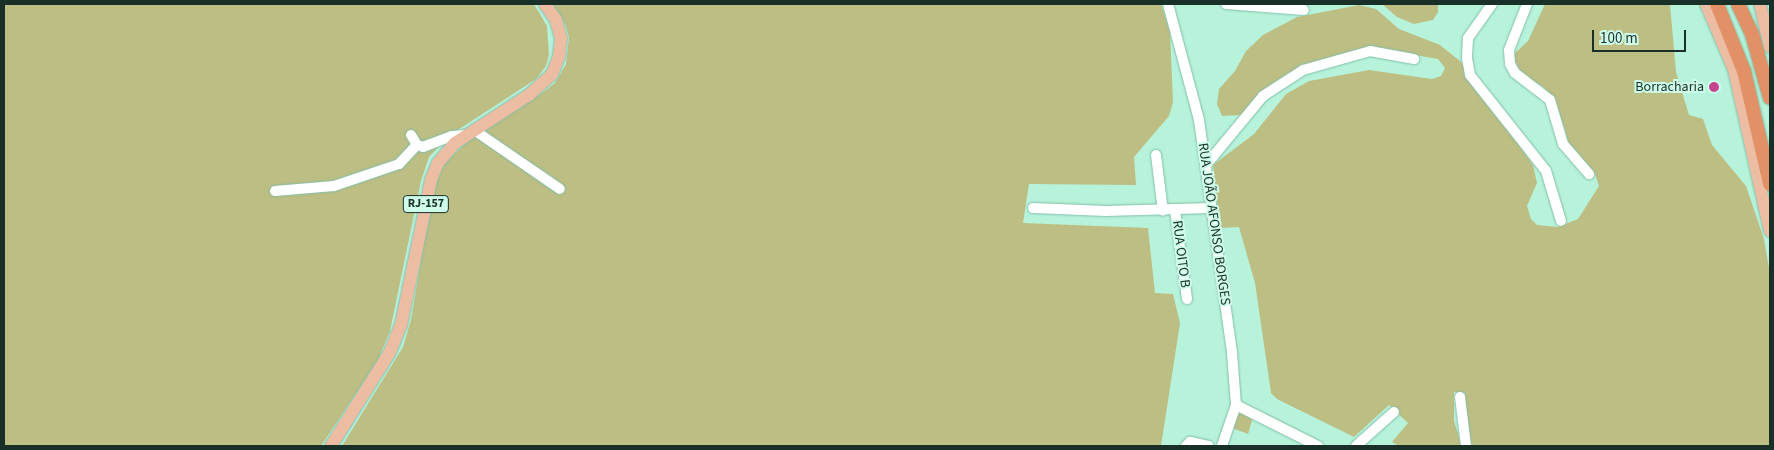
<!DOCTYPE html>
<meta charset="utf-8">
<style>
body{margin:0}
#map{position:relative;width:1774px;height:450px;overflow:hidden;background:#b7f3db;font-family:"Source Sans 3",sans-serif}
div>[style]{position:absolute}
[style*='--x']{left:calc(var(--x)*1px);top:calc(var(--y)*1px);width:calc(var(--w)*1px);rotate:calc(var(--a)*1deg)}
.green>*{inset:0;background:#bdbe83}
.roads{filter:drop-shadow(0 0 1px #84bea8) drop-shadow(0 0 1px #84bea8)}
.minor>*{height:10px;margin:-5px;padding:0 5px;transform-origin:5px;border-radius:5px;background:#fff}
.major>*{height:12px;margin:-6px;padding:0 6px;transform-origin:6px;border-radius:6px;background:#edbda3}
.highway>*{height:14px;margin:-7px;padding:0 7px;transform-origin:7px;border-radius:7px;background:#e19165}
.dots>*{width:14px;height:14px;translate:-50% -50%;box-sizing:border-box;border:2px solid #cefdea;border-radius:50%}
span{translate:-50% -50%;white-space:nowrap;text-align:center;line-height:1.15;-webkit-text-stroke:4px #cefdea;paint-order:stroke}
.shield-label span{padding:1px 4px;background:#cefdea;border:1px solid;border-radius:4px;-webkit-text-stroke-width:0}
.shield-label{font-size:12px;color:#183027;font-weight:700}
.poi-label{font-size:14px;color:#183027}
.right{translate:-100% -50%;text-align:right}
.street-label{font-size:14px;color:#183027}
.frame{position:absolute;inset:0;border:5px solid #183027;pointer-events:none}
.scale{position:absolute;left:1592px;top:30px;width:94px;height:22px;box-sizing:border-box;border:2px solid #183027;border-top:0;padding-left:6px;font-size:15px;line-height:18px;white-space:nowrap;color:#183027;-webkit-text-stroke:4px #cefdea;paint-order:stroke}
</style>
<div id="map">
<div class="green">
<i style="clip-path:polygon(4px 4px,534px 4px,547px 26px,549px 55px,546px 66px,536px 79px,450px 135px,429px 157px,421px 181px,390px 331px,378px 360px,321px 446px,4px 446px)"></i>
<i style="clip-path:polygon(552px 4px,1161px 4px,1170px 31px,1173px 102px,1169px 116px,1134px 157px,1136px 185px,1029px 184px,1023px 223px,1148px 228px,1155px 293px,1173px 294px,1180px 323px,1161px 446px,342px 446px,403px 347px,411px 320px,433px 189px,444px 164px,471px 138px,545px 91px,555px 83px,566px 64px,569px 37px,565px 24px)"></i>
<i style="clip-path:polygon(1382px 4px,1438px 4px,1438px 12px,1433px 20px,1414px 24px,1397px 17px)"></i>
<i style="clip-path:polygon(1545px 4px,1670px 4px,1676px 72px,1689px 115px,1703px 119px,1712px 145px,1746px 186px,1764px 239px,1770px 274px,1770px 446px,1472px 446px,1466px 421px,1465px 393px,1454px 392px,1454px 421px,1462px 446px,1399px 446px,1392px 442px,1408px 423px,1389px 405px,1354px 437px,1277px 399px,1271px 393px,1255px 283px,1239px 227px,1220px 228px,1213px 165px,1254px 134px,1286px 94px,1309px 81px,1369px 70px,1432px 79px,1441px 76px,1445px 68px,1438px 59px,1392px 51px,1300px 67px,1276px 81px,1241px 115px,1222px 116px,1217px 104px,1219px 89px,1235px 71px,1246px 51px,1263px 35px,1297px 17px,1359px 5px,1376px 9px,1399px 29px,1440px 45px,1460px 61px,1533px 165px,1537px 183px,1527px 206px,1531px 219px,1537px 225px,1558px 227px,1578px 219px,1599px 186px,1595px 174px,1569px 144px,1555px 99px,1542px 86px,1515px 70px,1513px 55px,1528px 41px)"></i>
<i style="clip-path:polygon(1238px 410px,1253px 417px,1248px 434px,1232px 428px)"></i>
</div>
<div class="roads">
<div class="minor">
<i style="--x:1168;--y:4;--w:120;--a:75"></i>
<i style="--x:1199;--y:120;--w:235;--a:81.9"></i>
<i style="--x:1232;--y:353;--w:52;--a:85.6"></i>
<i style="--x:1236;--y:405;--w:43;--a:108.9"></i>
<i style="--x:1226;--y:4;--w:78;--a:4.4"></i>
<i style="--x:1492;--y:4;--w:42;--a:125.2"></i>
<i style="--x:1468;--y:38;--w:20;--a:93"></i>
<i style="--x:1467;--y:58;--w:17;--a:80"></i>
<i style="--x:1470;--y:75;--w:122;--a:51.6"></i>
<i style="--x:1546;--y:171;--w:52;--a:73.3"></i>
<i style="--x:1527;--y:4;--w:49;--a:111.4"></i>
<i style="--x:1509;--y:50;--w:14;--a:86"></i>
<i style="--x:1510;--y:64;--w:10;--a:61"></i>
<i style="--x:1515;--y:73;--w:44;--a:37.6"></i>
<i style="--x:1550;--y:100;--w:46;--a:73.5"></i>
<i style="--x:1563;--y:144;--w:40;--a:49"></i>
<i style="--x:474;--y:130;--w:104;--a:34.5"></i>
<i style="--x:411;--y:135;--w:12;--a:59"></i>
<i style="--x:417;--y:145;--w:6;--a:18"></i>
<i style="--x:423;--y:147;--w:31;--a:-21"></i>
<i style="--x:452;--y:136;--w:14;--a:-4"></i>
<i style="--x:1156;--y:155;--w:56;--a:82.9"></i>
<i style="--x:1206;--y:165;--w:89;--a:-50.4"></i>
<i style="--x:1263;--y:96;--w:48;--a:-33"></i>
<i style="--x:1303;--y:70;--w:70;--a:-15.8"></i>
<i style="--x:1370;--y:51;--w:45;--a:10.3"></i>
<i style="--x:275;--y:191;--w:59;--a:-4.8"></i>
<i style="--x:334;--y:186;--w:69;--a:-18.7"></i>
<i style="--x:399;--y:164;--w:26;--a:-47"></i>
<i style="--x:1033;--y:208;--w:73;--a:2.4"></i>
<i style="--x:1106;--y:211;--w:105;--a:-1.6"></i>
<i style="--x:1175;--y:210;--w:90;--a:82.3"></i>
<i style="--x:1460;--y:397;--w:49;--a:83"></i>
<i style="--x:1236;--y:405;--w:92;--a:26.6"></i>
<i style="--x:1186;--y:446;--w:6;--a:-45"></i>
<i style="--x:1190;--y:442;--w:19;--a:12"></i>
<i style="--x:1356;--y:446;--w:51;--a:-41.8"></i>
</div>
<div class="major">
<i style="--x:1706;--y:4;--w:72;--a:67"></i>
<i style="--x:1734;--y:70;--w:165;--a:77.4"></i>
<i style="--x:1760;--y:4;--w:44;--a:76.9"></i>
<i style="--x:331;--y:446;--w:111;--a:-57.9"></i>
<i style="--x:390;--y:352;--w:29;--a:-68"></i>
<i style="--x:401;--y:325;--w:148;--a:-78.3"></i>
<i style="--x:431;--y:180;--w:18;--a:-68"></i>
<i style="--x:438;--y:163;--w:26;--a:-50"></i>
<i style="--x:455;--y:143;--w:88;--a:-33"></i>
<i style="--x:529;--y:95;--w:31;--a:-42"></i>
<i style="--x:552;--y:74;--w:18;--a:-68"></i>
<i style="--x:559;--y:57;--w:19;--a:-84"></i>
<i style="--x:561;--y:38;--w:19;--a:-106"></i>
<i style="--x:556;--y:20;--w:19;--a:-125"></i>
</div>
<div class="highway">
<i style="--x:1717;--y:4;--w:72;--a:68.1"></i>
<i style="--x:1744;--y:71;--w:116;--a:77"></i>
<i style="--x:1738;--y:4;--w:33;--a:65"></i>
<i style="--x:1752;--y:34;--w:66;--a:74.3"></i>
</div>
</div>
<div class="dots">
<i style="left:1714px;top:87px;background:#c7458f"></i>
</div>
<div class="shield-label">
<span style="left:426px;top:204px">RJ-157</span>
</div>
<div class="poi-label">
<span class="right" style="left:1704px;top:87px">Borracharia</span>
</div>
<div class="street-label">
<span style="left:1214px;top:224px;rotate:82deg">RUA JOÃO AFONSO BORGES</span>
<span style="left:1181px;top:254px;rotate:83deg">RUA OITO B</span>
</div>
<div class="frame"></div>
<div class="scale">100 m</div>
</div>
